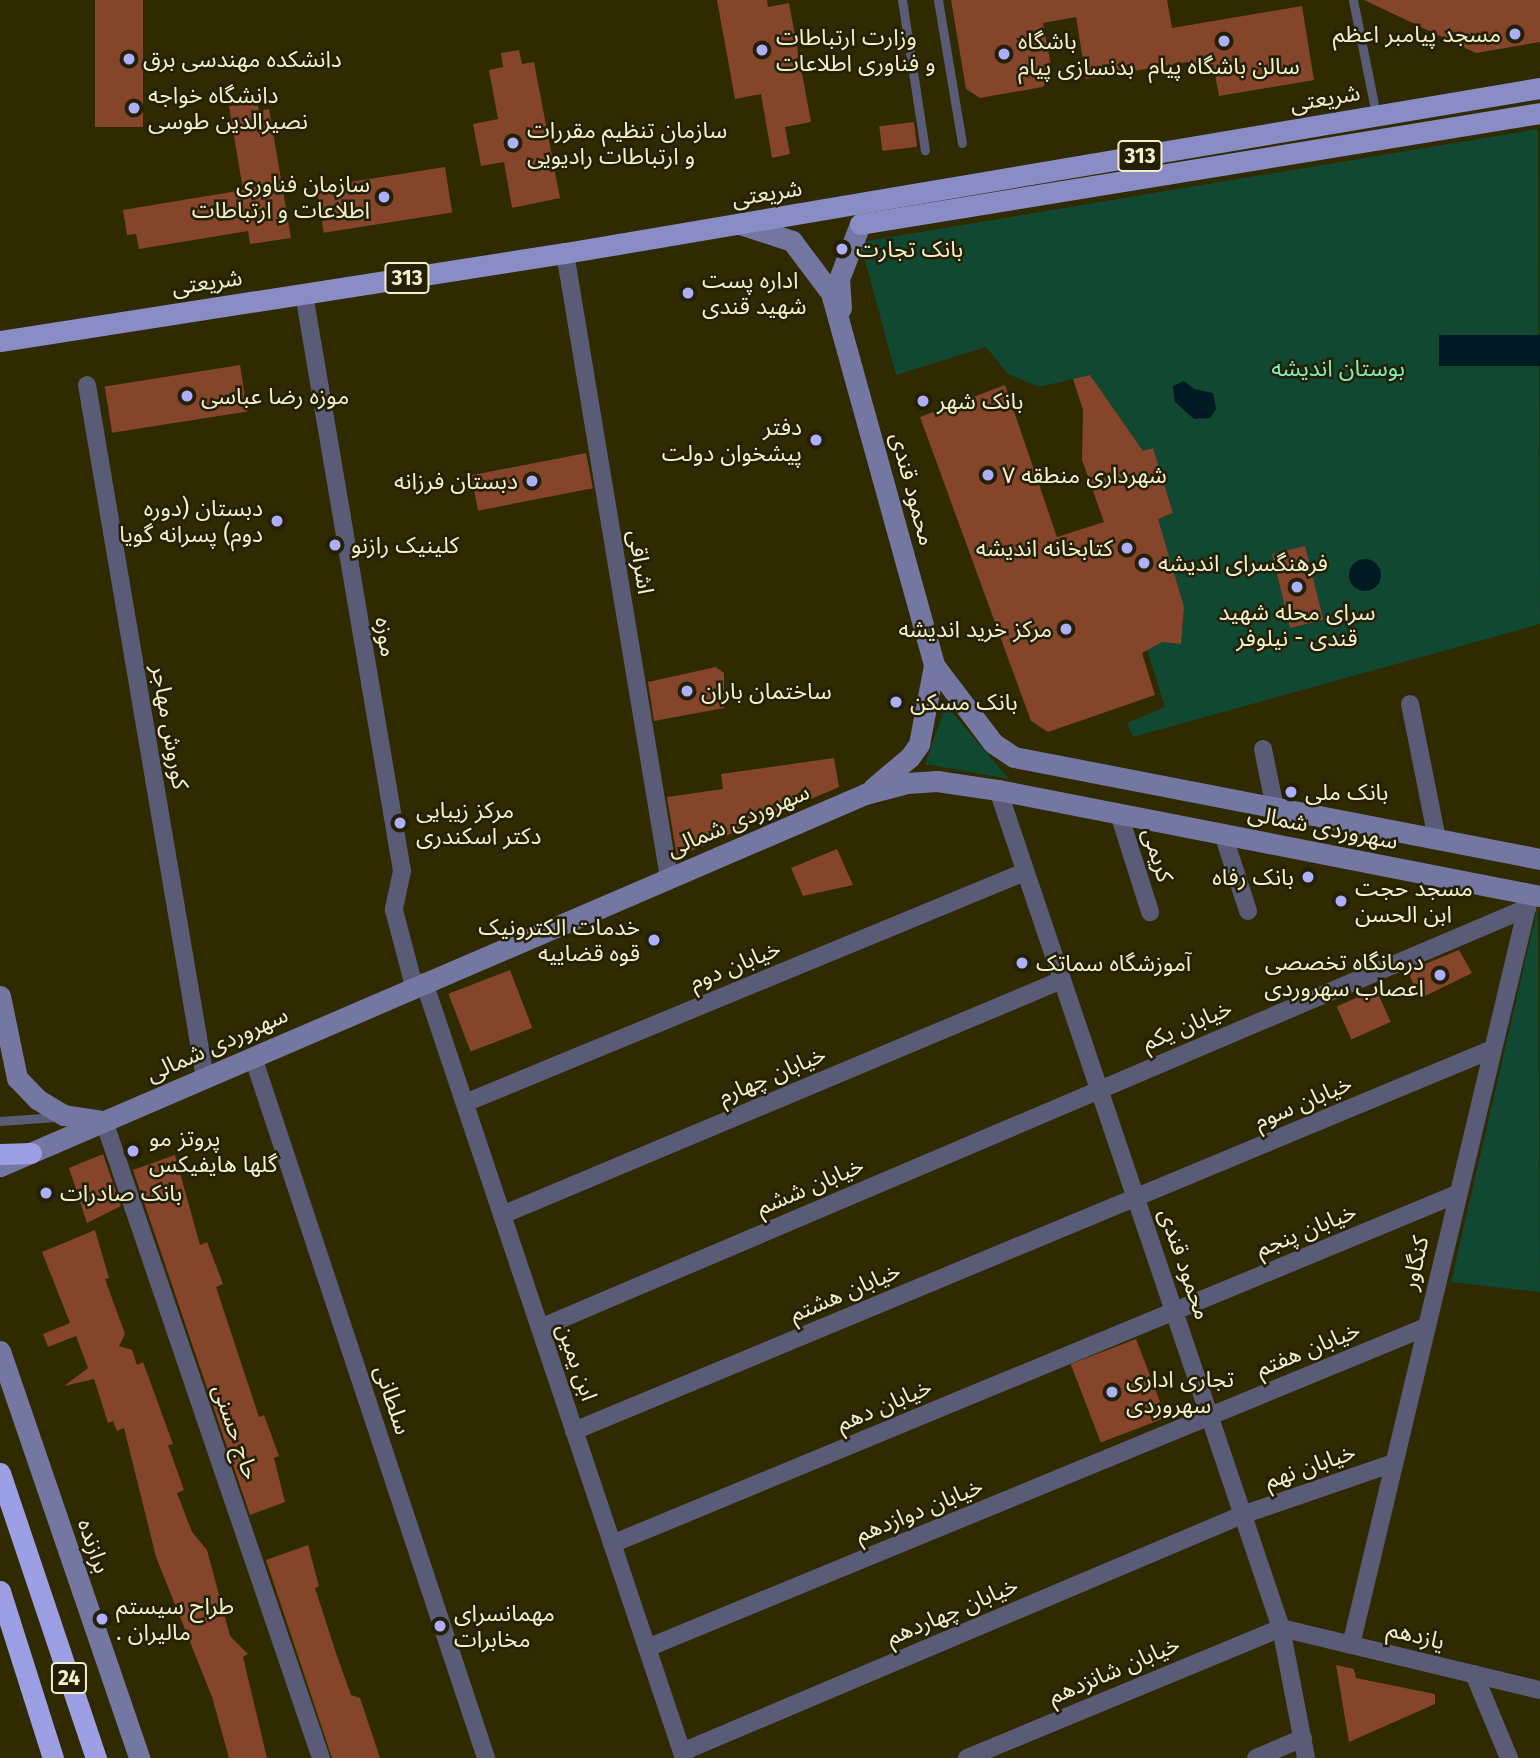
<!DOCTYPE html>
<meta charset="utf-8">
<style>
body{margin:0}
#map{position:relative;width:1540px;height:1758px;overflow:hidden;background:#2f2a00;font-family:"Fira Sans","Noto Sans Arabic",sans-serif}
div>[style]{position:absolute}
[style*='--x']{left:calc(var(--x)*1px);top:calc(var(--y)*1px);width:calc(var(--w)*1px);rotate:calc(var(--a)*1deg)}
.green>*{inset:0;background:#104832}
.water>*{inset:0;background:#001a23;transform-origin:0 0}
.round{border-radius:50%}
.building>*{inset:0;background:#84452b;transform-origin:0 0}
.lane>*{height:9px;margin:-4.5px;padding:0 4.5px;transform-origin:4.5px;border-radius:4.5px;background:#5a5b77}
.street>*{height:18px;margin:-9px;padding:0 9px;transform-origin:9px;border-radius:9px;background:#5a5b77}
.secondary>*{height:21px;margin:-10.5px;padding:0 10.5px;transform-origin:10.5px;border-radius:10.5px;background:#7577a3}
.primary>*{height:21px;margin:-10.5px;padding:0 10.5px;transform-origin:10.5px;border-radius:10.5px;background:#8a8cc5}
.highway>*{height:21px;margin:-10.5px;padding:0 10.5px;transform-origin:10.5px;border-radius:10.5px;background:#9d9fe4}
.dots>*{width:19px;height:19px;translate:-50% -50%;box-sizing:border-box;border:4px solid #232007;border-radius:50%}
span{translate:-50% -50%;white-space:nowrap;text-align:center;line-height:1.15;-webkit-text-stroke:5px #232007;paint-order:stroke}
.shield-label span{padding:2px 5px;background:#232007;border:2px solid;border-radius:5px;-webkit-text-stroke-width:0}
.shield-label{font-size:21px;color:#f4f0ca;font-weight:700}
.poi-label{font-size:23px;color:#f4f0ca}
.right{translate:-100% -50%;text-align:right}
.left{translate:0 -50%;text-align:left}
.street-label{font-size:23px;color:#f4f0ca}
.park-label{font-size:23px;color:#82eebc}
</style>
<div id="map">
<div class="green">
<i style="clip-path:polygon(1538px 129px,1540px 624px,1133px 737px,1127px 723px,1165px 707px,1147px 650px,1162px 642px,1181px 644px,1184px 607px,1157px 519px,1173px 513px,1152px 448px,1143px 451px,1090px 375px,1039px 387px,1008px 374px,986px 347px,896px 375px,860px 242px)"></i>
<i style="clip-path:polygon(946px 705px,1009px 779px,925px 764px)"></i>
<i style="clip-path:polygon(1538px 906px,1540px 1292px,1451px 1282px)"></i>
</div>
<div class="water">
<i style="left:1540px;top:335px;width:31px;height:101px;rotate:90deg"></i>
<i style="clip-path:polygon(1184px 381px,1194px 389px,1213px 393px,1216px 409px,1210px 418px,1194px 419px,1175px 402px,1173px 386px)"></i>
<i class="round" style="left:1349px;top:559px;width:32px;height:32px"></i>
</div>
<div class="building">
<i style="left:95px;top:0;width:48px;height:127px"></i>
<i style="clip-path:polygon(717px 0,767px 0,768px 7px,789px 3px,811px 122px,785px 127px,790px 154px,772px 158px,761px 94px,735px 99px)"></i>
<i style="clip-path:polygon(951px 0,1167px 0,1172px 28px,1302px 6px,1314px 80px,1219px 96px,1213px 64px,1189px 69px,1188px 62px,1086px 79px,1076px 17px,1043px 23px,1052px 71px,1043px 87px,980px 98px,966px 89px)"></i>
<i style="clip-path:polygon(1364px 0,1540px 0,1540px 42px,1476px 53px)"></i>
<i style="clip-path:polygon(519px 50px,522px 64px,534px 62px,560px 198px,512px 208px,504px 162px,481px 166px,473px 124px,498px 119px,489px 70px,503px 67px,501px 53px)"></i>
<i style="clip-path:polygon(257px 102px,259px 111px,269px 109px,291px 238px,250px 244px,248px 231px,139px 249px,136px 234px,127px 235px,123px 210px,243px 190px,229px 106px)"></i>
<i style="left:914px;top:122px;width:25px;height:35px;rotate:83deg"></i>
<i style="left:445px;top:167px;width:46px;height:130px;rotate:81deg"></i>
<i style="left:240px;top:365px;width:47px;height:137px;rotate:81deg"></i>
<i style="clip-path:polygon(1090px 375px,1143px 451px,1153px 448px,1173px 513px,1158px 519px,1184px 607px,1181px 644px,1162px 642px,1142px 653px,1155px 695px,1048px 732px,1031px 721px,920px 417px,1005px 385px,1057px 537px,1104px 522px,1082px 460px,1083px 410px,1073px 379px)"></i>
<i style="left:586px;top:453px;width:36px;height:117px;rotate:79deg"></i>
<i style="left:1305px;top:546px;width:76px;height:34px;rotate:76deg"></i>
<i style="clip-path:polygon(716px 667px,724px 673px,724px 708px,654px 721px,648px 682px)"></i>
<i style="clip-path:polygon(834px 758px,839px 787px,677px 857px,667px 797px,723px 789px,721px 774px)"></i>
<i style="clip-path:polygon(837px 849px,853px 885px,803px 896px,791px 868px)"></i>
<i style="clip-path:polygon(1459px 950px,1472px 973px,1419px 999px,1408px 971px)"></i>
<i style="left:510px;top:970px;width:62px;height:66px;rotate:69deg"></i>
<i style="left:1376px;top:989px;width:36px;height:43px;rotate:66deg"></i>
<i style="clip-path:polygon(103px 1154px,121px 1206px,87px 1223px,69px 1168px)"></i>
<i style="clip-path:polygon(175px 1155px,200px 1245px,207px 1242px,223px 1284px,216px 1287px,259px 1417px,264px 1415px,279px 1456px,274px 1458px,285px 1502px,250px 1515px,133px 1170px)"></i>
<i style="clip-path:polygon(95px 1230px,109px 1278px,105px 1279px,125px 1334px,119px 1346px,132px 1350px,137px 1365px,143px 1362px,173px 1444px,168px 1445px,184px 1490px,177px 1493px,192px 1532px,207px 1550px,230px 1636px,248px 1654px,243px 1657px,267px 1758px,229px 1758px,212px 1697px,156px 1557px,124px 1428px,117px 1431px,113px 1421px,108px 1423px,94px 1379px,64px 1386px,88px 1368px,76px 1336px,48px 1347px,43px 1334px,70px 1323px,42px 1252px)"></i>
<i style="left:1136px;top:1339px;width:84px;height:70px;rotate:69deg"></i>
<i style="clip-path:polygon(308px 1545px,319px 1586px,315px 1588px,336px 1653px,351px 1695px,360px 1698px,380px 1758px,332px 1758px,266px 1560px)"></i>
<i style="clip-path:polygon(1336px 1665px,1354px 1669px,1356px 1678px,1435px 1694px,1435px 1704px,1349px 1742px)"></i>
</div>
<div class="lane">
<i style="--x:902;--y:0;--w:152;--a:81.3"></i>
<i style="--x:938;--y:0;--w:145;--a:80.5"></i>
<i style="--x:1353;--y:0;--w:116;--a:78.6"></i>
<i style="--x:0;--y:1121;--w:57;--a:-4"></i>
</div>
<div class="street">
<i style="--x:565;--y:253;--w:634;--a:80.55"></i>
<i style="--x:304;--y:294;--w:585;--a:80.36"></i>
<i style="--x:402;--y:871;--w:40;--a:102"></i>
<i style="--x:394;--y:910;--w:79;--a:75.3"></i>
<i style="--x:87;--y:385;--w:703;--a:80.34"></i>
<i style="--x:1410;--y:704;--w:138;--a:78.7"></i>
<i style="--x:1263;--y:749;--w:60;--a:78.5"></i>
<i style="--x:998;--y:790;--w:884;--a:71.34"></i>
<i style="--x:1281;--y:1628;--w:132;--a:79.1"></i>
<i style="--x:1119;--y:814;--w:103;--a:72.4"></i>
<i style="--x:1223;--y:834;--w:81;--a:72"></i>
<i style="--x:424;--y:982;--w:818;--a:71.48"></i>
<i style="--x:253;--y:1057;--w:739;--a:71.61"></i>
<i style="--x:465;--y:1103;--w:606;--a:-22.42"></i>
<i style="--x:104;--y:1121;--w:673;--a:71.19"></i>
<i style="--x:502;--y:1215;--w:607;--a:-22.77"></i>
<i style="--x:540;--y:1328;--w:1073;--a:-23.05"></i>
<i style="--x:574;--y:1431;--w:992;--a:-22.58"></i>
<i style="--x:612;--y:1544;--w:915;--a:-22.5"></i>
<i style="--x:1281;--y:1628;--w:266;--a:13.5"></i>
<i style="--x:1351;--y:1645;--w:767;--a:-76.58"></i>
<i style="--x:647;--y:1648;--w:843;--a:-22.39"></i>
<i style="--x:1474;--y:1674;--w:91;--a:67.4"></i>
<i style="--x:682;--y:1752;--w:608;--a:-22.94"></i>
<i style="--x:1242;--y:1515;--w:161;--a:-18.9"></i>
<i style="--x:967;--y:1758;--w:340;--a:-22.5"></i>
<i style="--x:1256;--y:1758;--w:51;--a:-23.1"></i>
</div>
<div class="secondary">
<i style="--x:740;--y:224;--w:55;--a:18.1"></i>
<i style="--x:792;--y:241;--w:65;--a:53.1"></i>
<i style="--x:831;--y:293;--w:386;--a:74.5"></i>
<i style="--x:934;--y:665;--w:98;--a:52.9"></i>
<i style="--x:993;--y:743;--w:25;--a:34"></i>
<i style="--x:1014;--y:757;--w:536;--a:10.97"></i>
<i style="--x:841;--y:308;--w:29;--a:-94"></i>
<i style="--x:839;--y:279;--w:59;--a:-69.1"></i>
<i style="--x:873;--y:788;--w:48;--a:-40"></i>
<i style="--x:910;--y:757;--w:16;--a:-55"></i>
<i style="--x:919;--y:744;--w:80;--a:-79.2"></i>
<i style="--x:0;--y:996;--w:84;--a:78.3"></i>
<i style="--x:17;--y:1078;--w:29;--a:46"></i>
<i style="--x:37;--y:1099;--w:31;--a:31"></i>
<i style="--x:64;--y:1115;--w:38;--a:9"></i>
<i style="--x:0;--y:1166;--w:942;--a:-23.27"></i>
<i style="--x:865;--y:794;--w:43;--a:-14.7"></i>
<i style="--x:907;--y:783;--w:30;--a:-4"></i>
<i style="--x:937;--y:781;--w:62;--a:8.4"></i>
<i style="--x:998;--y:790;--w:552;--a:11.07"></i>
<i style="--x:0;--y:1351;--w:430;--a:71.1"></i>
</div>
<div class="primary">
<i style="--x:860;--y:224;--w:689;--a:-9.27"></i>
<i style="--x:0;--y:341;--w:572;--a:-8.85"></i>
<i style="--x:565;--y:253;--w:989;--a:-9.61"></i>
</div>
<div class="highway">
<i style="--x:0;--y:1154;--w:31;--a:-2"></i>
<i style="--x:0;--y:1473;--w:301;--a:71.4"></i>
<i style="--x:0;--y:1591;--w:175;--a:72.4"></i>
</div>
<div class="dots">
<i style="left:1515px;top:34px;background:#adaffb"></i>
<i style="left:1224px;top:41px;background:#adaffb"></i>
<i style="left:762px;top:50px;background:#adaffb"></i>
<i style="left:1004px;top:54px;background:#adaffb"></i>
<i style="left:129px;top:59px;background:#adaffb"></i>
<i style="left:134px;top:108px;background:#adaffb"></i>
<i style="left:513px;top:143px;background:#adaffb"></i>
<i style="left:384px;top:197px;background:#adaffb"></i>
<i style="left:842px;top:249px;background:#adaffb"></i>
<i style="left:688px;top:293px;background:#adaffb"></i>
<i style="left:187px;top:396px;background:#adaffb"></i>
<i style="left:923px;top:401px;background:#adaffb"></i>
<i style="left:816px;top:440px;background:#adaffb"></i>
<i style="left:988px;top:475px;background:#adaffb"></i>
<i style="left:532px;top:481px;background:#adaffb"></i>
<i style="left:277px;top:521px;background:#adaffb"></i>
<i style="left:335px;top:545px;background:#adaffb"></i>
<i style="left:1127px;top:548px;background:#adaffb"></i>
<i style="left:1144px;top:563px;background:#adaffb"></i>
<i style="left:1297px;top:587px;background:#adaffb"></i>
<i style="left:1066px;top:629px;background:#adaffb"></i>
<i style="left:687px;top:691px;background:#adaffb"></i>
<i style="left:896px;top:702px;background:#adaffb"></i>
<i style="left:1291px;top:792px;background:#adaffb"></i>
<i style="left:400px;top:823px;background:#adaffb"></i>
<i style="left:1308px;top:877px;background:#adaffb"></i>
<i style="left:1341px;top:901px;background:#adaffb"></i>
<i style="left:654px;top:940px;background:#adaffb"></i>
<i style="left:1022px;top:963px;background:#adaffb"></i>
<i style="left:1440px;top:975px;background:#adaffb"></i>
<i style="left:133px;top:1151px;background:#adaffb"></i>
<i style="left:46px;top:1193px;background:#adaffb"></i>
<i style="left:1112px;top:1392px;background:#adaffb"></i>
<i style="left:102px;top:1619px;background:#adaffb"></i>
<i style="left:440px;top:1626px;background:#adaffb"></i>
</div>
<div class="shield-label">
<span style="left:1140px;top:156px">313</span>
<span style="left:407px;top:278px">313</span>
<span style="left:69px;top:1678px">24</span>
</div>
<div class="poi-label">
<span class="right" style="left:1501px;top:34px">مسجد پیامبر اعظم</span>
<span class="left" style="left:776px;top:50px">وزارت ارتباطات<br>و فناوری اطلاعات</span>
<span class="left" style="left:1018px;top:54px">باشگاه<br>بدنسازی پیام</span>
<span class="left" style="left:143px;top:59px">دانشکده مهندسی برق</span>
<span style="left:1224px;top:66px">سالن باشگاه پیام</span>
<span class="left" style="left:148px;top:108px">دانشگاه خواجه<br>نصیرالدین طوسی</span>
<span class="left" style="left:527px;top:143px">سازمان تنظیم مقررات<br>و ارتباطات رادیویی</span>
<span class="right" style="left:370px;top:197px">سازمان فناوری<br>اطلاعات و ارتباطات</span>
<span class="left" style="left:856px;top:249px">بانک تجارت</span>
<span class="left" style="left:702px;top:293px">اداره پست<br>شهید قندی</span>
<span class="left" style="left:201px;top:396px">موزه رضا عباسی</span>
<span class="left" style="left:937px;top:401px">بانک شهر</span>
<span class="right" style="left:802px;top:440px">دفتر<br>پیشخوان دولت</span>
<span class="left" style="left:1002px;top:475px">شهرداری منطقه ۷</span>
<span class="right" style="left:518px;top:481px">دبستان فرزانه</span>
<span class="right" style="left:263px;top:521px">دبستان (دوره<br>دوم) پسرانه گویا</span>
<span class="left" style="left:351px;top:545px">کلینیک رازنو</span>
<span class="right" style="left:1113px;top:548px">کتابخانه اندیشه</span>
<span class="left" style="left:1158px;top:563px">فرهنگسرای اندیشه</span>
<span style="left:1297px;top:625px">سرای محله شهید<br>قندی - نیلوفر</span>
<span class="right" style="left:1052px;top:629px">مرکز خرید اندیشه</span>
<span class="left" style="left:701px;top:691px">ساختمان باران</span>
<span class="left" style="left:910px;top:702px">بانک مسکن</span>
<span class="left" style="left:1305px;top:792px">بانک ملی</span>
<span class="left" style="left:416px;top:823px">مرکز زیبایی<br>دکتر اسکندری</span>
<span class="right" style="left:1294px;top:877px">بانک رفاه</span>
<span class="left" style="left:1355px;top:901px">مسجد حجت<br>ابن الحسن</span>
<span class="right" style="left:640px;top:940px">خدمات الکترونیک<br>قوه قضاییه</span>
<span class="right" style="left:1424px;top:975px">درمانگاه تخصصی<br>اعصاب سهروردی</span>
<span class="left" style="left:1036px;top:963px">آموزشگاه سماتک</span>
<span class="left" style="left:149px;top:1151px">پروتز مو<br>گلها هایفیکس</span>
<span class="left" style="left:60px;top:1193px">بانک صادرات</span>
<span class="left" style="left:1126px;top:1392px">تجاری اداری<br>سهروردی</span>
<span class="left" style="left:116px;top:1619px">طراح سیستم<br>. مالیران</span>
<span class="left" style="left:454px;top:1626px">مهمانسرای<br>مخابرات</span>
</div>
<div class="street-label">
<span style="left:1325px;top:98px;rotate:-10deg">شریعتی</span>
<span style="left:767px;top:193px;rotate:-9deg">شریعتی</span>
<span style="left:207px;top:282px;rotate:-8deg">شریعتی</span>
<span style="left:913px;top:489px;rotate:75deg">محمود قندی</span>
<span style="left:641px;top:562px;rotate:81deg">اشراقی</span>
<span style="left:386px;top:637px;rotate:81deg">موزه</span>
<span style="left:170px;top:727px;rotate:80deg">کوروش مهاجر</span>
<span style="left:738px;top:820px;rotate:-23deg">سهروردی شمالی</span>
<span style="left:1323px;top:827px;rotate:11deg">سهروردی شمالی</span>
<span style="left:1158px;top:855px;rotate:73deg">کریمی</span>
<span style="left:735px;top:965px;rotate:-22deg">خیابان دوم</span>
<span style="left:1187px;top:1025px;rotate:-23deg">خیابان یکم</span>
<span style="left:217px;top:1044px;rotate:-24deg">سهروردی شمالی</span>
<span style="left:772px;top:1075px;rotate:-23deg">خیابان چهارم</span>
<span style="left:1303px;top:1102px;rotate:-23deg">خیابان سوم</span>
<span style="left:810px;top:1186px;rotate:-23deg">خیابان ششم</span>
<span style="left:1306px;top:1230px;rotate:-22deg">خیابان پنجم</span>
<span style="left:1415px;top:1263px;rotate:-77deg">کنگاور</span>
<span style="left:1185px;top:1264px;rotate:71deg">محمود قندی</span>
<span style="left:845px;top:1292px;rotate:-23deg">خیابان هشتم</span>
<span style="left:1308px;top:1349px;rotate:-22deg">خیابان هفتم</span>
<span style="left:577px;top:1362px;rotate:71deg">ابن یمین</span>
<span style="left:393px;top:1400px;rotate:72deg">سلطانی</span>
<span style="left:884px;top:1405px;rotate:-23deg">خیابان دهم</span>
<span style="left:236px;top:1432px;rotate:71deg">حاج حسنی</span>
<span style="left:1310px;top:1466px;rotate:-19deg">خیابان نهم</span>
<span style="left:919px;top:1510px;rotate:-22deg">خیابان دوازدهم</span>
<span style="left:94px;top:1546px;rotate:71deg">برازنده</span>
<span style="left:952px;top:1611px;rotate:-23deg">خیابان چهاردهم</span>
<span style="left:1416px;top:1635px;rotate:14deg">یازدهم</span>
<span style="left:1114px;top:1670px;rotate:-23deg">خیابان شانزدهم</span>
</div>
<div class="park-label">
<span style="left:1338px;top:368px">بوستان اندیشه</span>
</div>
</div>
